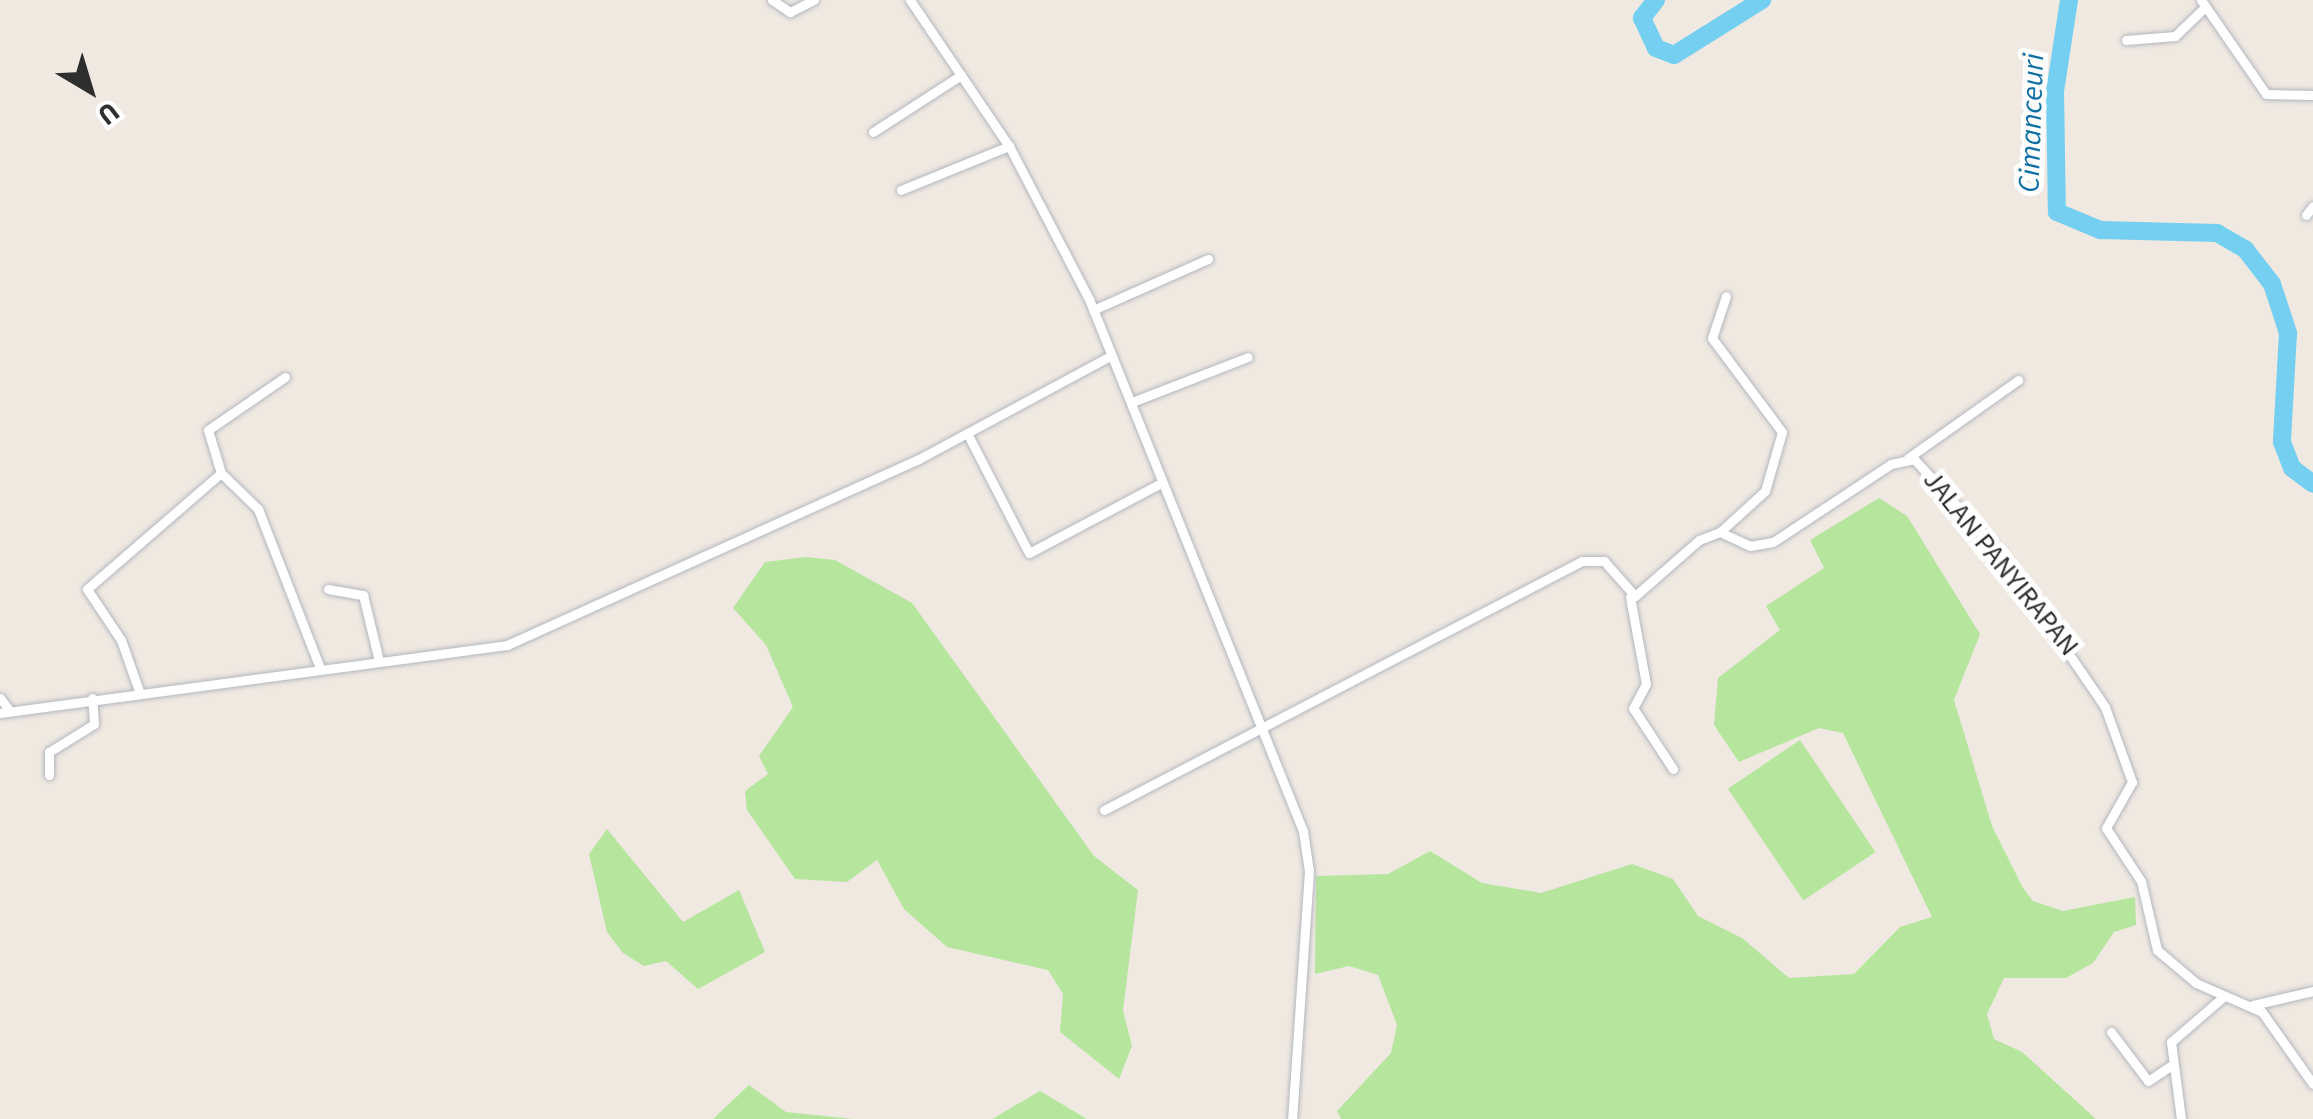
<!DOCTYPE html>
<style>
body{margin:0}
#map{position:relative;width:2313px;height:1119px;overflow:hidden;background:#efe9e1;font-family:"Source Sans 3",sans-serif}
div>[style]{position:absolute}
[style*='--x']{left:calc(var(--x)*1px);top:calc(var(--y)*1px);width:calc(var(--w)*1px);rotate:calc(var(--a)*1deg)}
.green>*{inset:0;background:#b6e59e;transform-origin:0 0}
.river>*{height:18px;margin:-9px;padding:0 9px;transform-origin:9px;border-radius:9px;background:#75cff0}
.roads{filter:drop-shadow(0 0 2px #b4b7c1) drop-shadow(0 0 2px #b4b7c1)}
.street>*{height:9px;margin:-4.5px;padding:0 4.5px;transform-origin:4.5px;border-radius:4.5px;background:#fff}
span{translate:-50% -50%;white-space:nowrap;text-align:center;line-height:1.15;-webkit-text-stroke:10px #fff;paint-order:stroke}
.street-label{font-size:28px;color:#2e2e2e}
.water-label{font-size:30px;color:#0d6fa3;font-style:italic}
.north{position:absolute;left:40px;top:40px;width:100px;height:100px;-webkit-text-stroke:8px #fff;paint-order:stroke;rotate:142deg;font-size:28px;font-weight:700;line-height:40px;text-align:center;color:#2e2e2e}
.north::after{content:'';display:block;margin:auto;width:35px;height:45px;background:#2e2e2e;clip-path:polygon(50% 0,100% 100%,50% 72%,0 100%)}
</style>
<div id="map">
<div class="green">
<i style="clip-path:polygon(1879px 498px,1907px 516px,1980px 634px,1954px 700px,1992px 826px,2023px 888px,2033px 901px,2063px 911px,2135px 897px,2136px 925px,2114px 932px,2093px 963px,2066px 978px,2004px 978px,1987px 1014px,1994px 1039px,2022px 1052px,2096px 1119px,1341px 1119px,1337px 1111px,1391px 1053px,1397px 1025px,1378px 975px,1349px 966px,1315px 974px,1316px 876px,1388px 874px,1430px 851px,1482px 883px,1541px 893px,1632px 864px,1673px 879px,1698px 916px,1742px 938px,1789px 978px,1854px 974px,1900px 927px,1932px 917px,1843px 733px,1819px 728px,1739px 762px,1714px 725px,1718px 678px,1780px 630px,1766px 606px,1824px 568px,1810px 540px)"></i>
<i style="clip-path:polygon(806px 557px,835px 560px,912px 603px,1094px 856px,1138px 890px,1123px 1010px,1132px 1046px,1119px 1079px,1060px 1032px,1063px 994px,1048px 970px,947px 947px,904px 909px,877px 860px,847px 882px,795px 879px,747px 810px,745px 791px,768px 774px,759px 756px,793px 707px,766px 645px,733px 608px,765px 562px)"></i>
<i style="left:1800px;top:740px;width:135px;height:87px;rotate:56deg"></i>
<i style="clip-path:polygon(607px 829px,683px 922px,739px 890px,765px 952px,698px 989px,666px 961px,644px 966px,623px 953px,607px 932px,589px 854px)"></i>
<i style="clip-path:polygon(749px 1085px,786px 1112px,853px 1119px,713px 1119px)"></i>
<i style="clip-path:polygon(1040px 1091px,1087px 1119px,992px 1119px)"></i>
</div>
<div class="river">
<i style="--x:1656;--y:0;--w:23;--a:128"></i>
<i style="--x:1642;--y:18;--w:33;--a:65"></i>
<i style="--x:1656;--y:48;--w:19;--a:21"></i>
<i style="--x:1674;--y:55;--w:104;--a:-32"></i>
<i style="--x:2069;--y:0;--w:92;--a:98.7"></i>
<i style="--x:2055;--y:91;--w:121;--a:89.1"></i>
<i style="--x:2057;--y:212;--w:47;--a:22.7"></i>
<i style="--x:2100;--y:230;--w:117;--a:1.5"></i>
<i style="--x:2217;--y:233;--w:32;--a:30"></i>
<i style="--x:2245;--y:249;--w:44;--a:52.4"></i>
<i style="--x:2272;--y:284;--w:52;--a:71.9"></i>
<i style="--x:2288;--y:333;--w:109;--a:93.2"></i>
<i style="--x:2282;--y:442;--w:28;--a:69"></i>
<i style="--x:2292;--y:468;--w:26;--a:37"></i>
</div>
<div class="roads">
<div class="street">
<i style="--x:772;--y:0;--w:22;--a:34"></i>
<i style="--x:790;--y:12;--w:27;--a:-27"></i>
<i style="--x:910;--y:0;--w:176;--a:55.9"></i>
<i style="--x:1009;--y:146;--w:173;--a:62.4"></i>
<i style="--x:1089;--y:299;--w:573;--a:68.09"></i>
<i style="--x:1303;--y:831;--w:40;--a:81.5"></i>
<i style="--x:1309;--y:871;--w:249;--a:93.9"></i>
<i style="--x:2201;--y:0;--w:114;--a:55.3"></i>
<i style="--x:2266;--y:94;--w:47;--a:1.2"></i>
<i style="--x:2126;--y:40;--w:49;--a:-4.7"></i>
<i style="--x:2175;--y:36;--w:40;--a:-44"></i>
<i style="--x:873;--y:132;--w:105;--a:-32.9"></i>
<i style="--x:901;--y:190;--w:117;--a:-22.2"></i>
<i style="--x:2306;--y:215;--w:11;--a:-52"></i>
<i style="--x:1093;--y:310;--w:126;--a:-23.9"></i>
<i style="--x:285;--y:377;--w:93;--a:145.5"></i>
<i style="--x:208;--y:430;--w:45;--a:73.2"></i>
<i style="--x:221;--y:473;--w:52;--a:44.2"></i>
<i style="--x:258;--y:509;--w:171;--a:68.7"></i>
<i style="--x:1132;--y:402;--w:124;--a:-21.2"></i>
<i style="--x:967;--y:433;--w:135;--a:62.7"></i>
<i style="--x:1029;--y:553;--w:149;--a:-27.9"></i>
<i style="--x:1908;--y:458;--w:135;--a:-35.3"></i>
<i style="--x:1720;--y:532;--w:61;--a:-42.3"></i>
<i style="--x:1765;--y:491;--w:61;--a:-73.9"></i>
<i style="--x:1782;--y:432;--w:117;--a:-126.7"></i>
<i style="--x:1712;--y:338;--w:44;--a:-71.6"></i>
<i style="--x:328;--y:589;--w:36;--a:10"></i>
<i style="--x:363;--y:595;--w:68;--a:76.4"></i>
<i style="--x:1630;--y:597;--w:88;--a:79.6"></i>
<i style="--x:1646;--y:684;--w:27;--a:118"></i>
<i style="--x:1633;--y:708;--w:73;--a:56.7"></i>
<i style="--x:139;--y:691;--w:54;--a:-109.4"></i>
<i style="--x:121;--y:640;--w:61;--a:-123.7"></i>
<i style="--x:87;--y:589;--w:177;--a:-40.9"></i>
<i style="--x:0;--y:698;--w:15;--a:53"></i>
<i style="--x:0;--y:713;--w:512;--a:-7.64"></i>
<i style="--x:507;--y:645;--w:450;--a:-24.3"></i>
<i style="--x:917;--y:460;--w:221;--a:-28.3"></i>
<i style="--x:49;--y:775;--w:23;--a:-90"></i>
<i style="--x:49;--y:752;--w:53;--a:-31.9"></i>
<i style="--x:94;--y:724;--w:26;--a:-94"></i>
<i style="--x:1104;--y:810;--w:539;--a:-27.52"></i>
<i style="--x:1582;--y:561;--w:22;--a:0"></i>
<i style="--x:1604;--y:561;--w:47;--a:48.5"></i>
<i style="--x:1635;--y:596;--w:85;--a:-41.2"></i>
<i style="--x:1699;--y:540;--w:22;--a:-21"></i>
<i style="--x:1720;--y:532;--w:33;--a:25"></i>
<i style="--x:1750;--y:546;--w:23;--a:-10"></i>
<i style="--x:1773;--y:542;--w:141;--a:-33.5"></i>
<i style="--x:1891;--y:464;--w:24;--a:-12"></i>
<i style="--x:1914;--y:459;--w:127;--a:47.5"></i>
<i style="--x:2000;--y:553;--w:186;--a:55.7"></i>
<i style="--x:2105;--y:707;--w:80;--a:70.2"></i>
<i style="--x:2132;--y:782;--w:53;--a:119.5"></i>
<i style="--x:2106;--y:828;--w:64;--a:56.6"></i>
<i style="--x:2141;--y:881;--w:71;--a:76.9"></i>
<i style="--x:2157;--y:950;--w:51;--a:40.2"></i>
<i style="--x:2196;--y:983;--w:72;--a:23.7"></i>
<i style="--x:2262;--y:1012;--w:88;--a:54.7"></i>
<i style="--x:2253;--y:1005;--w:62;--a:-13.1"></i>
<i style="--x:2111;--y:1032;--w:61;--a:52.9"></i>
<i style="--x:2148;--y:1081;--w:27;--a:-34"></i>
<i style="--x:2181;--y:1119;--w:78;--a:-97.4"></i>
<i style="--x:2171;--y:1042;--w:69;--a:-40.9"></i>
</div>
</div>
<div class="street-label">
<span style="left:2001px;top:563px;rotate:51deg">JALAN PANYIRAPAN</span>
</div>
<div class="water-label">
<span style="left:2032px;top:123px;rotate:-88deg">Cimanceuri</span>
</div>
<div class="north">U</div>
</div>
